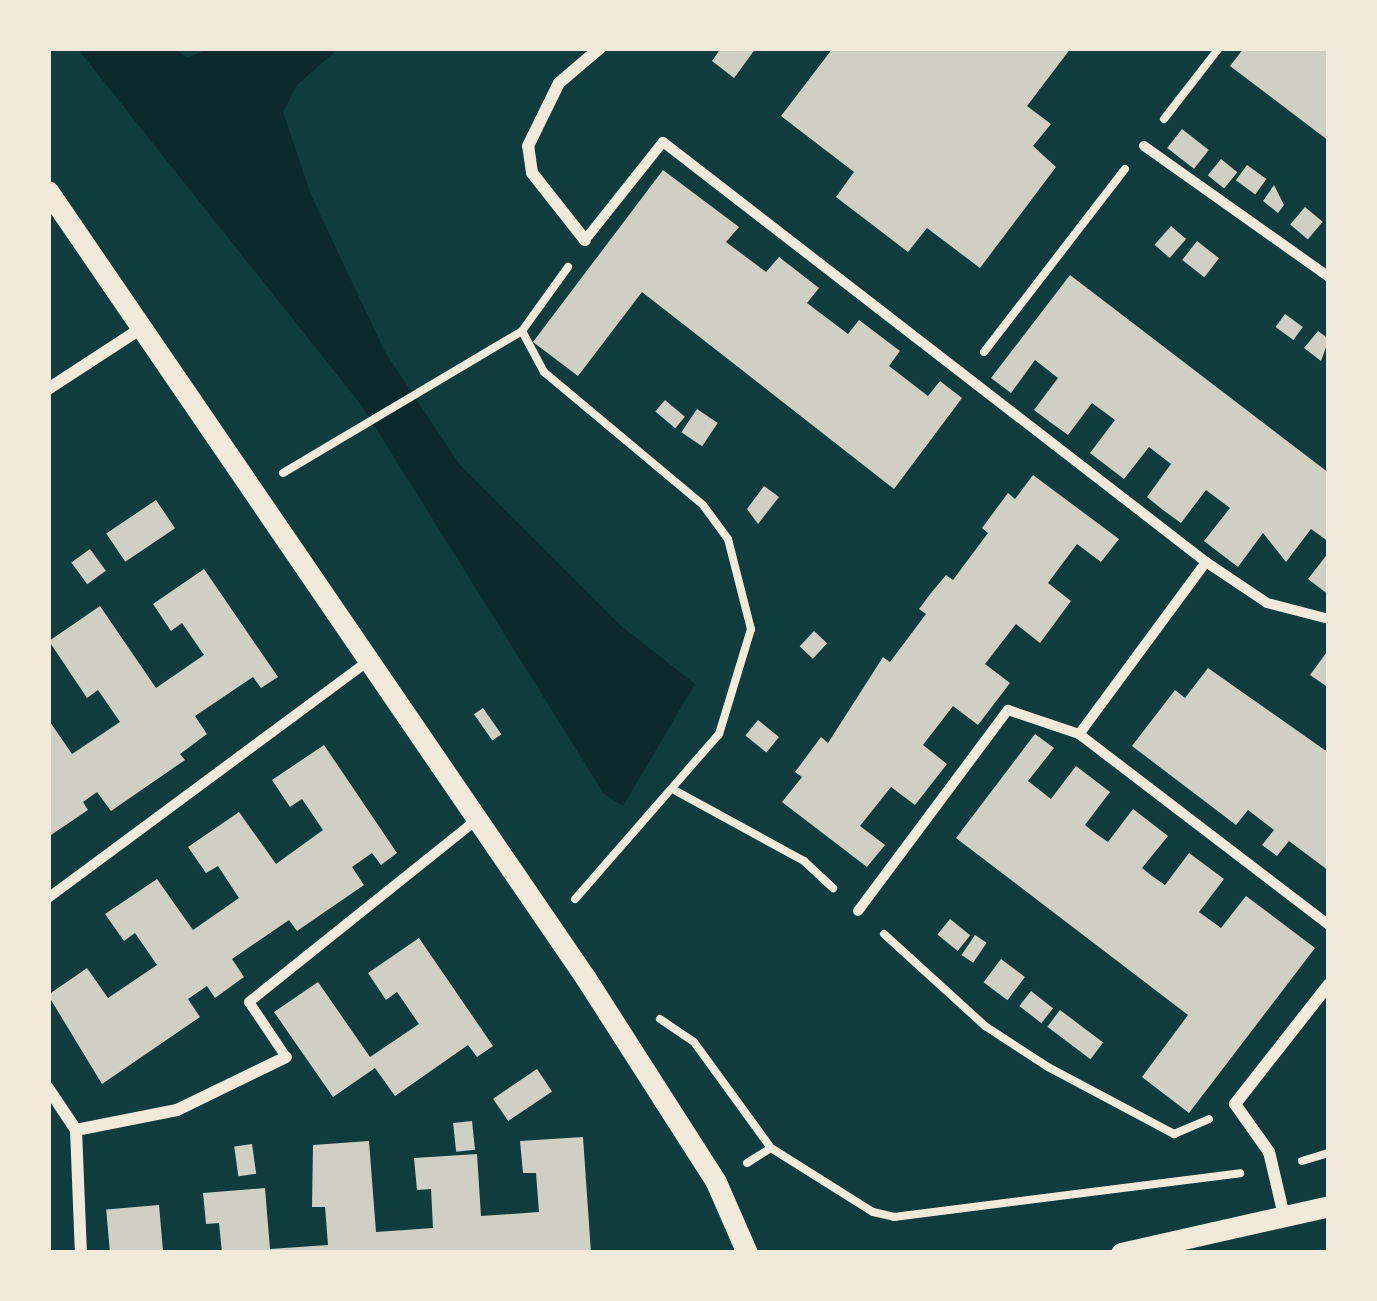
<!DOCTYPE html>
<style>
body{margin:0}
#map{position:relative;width:1377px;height:1301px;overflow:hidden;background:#0f3d3e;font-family:Arial,sans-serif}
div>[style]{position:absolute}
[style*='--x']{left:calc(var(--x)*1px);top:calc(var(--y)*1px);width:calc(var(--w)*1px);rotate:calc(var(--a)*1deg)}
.water>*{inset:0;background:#0a2a2b}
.building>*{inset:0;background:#cfcfc3;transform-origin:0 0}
.path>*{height:8px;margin:-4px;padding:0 4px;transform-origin:4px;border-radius:4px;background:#f1e9da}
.pedestrian>*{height:10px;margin:-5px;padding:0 5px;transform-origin:5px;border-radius:5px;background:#f1e9da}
.minor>*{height:12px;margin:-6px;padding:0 6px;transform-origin:6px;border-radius:6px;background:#f1e9da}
.tertiary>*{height:21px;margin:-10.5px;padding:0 10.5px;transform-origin:10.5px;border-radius:10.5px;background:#f1e9da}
span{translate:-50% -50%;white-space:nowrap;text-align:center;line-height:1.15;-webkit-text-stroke:12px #f1e9da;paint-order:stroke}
.frame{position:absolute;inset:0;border:51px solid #f1e9da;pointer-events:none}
</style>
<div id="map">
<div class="water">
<i style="clip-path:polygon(77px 48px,174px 48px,187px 58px,212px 48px,339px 48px,297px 85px,283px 112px,311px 195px,385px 352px,460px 465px,620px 625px,695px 684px,623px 806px,604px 794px,362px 406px)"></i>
</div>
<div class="building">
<i style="clip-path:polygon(721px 48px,756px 48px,734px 78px,712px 61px)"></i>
<i style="clip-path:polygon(833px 48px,1071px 48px,1027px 106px,1051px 124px,1033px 146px,1056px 167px,980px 268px,927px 228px,908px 252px,836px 197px,854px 172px,781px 116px)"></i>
<i style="clip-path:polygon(1244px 48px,1329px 48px,1329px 141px,1230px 66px)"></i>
<i style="left:1182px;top:129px;width:34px;height:24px;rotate:38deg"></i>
<i style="left:1221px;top:159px;width:21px;height:21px;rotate:39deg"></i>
<i style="left:1247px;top:165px;width:24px;height:19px;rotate:36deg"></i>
<i style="clip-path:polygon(663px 170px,739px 227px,726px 242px,766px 272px,779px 257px,819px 288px,807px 303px,848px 334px,859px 320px,900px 351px,889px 366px,928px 396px,940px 381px,962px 398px,894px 489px,642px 292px,578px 376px,533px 342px)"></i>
<i style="clip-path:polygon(1274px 185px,1284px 205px,1278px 213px,1263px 201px)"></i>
<i style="left:1305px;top:207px;width:23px;height:23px;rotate:40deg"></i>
<i style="left:1171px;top:226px;width:20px;height:25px;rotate:41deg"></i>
<i style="left:1197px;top:241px;width:28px;height:24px;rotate:38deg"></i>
<i style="clip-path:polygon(1070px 275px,1329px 473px,1329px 542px,1311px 529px,1286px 562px,1263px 533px,1238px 567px,1204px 541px,1230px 508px,1206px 490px,1181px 523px,1163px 510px,1147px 497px,1171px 464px,1149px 447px,1124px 479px,1090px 453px,1115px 420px,1092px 403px,1068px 435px,1050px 422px,1034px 410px,1058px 378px,1035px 360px,1011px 393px,991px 378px)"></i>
<i style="left:1285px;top:314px;width:22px;height:16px;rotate:36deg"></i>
<i style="clip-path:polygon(1318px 331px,1329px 339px,1321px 361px,1304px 348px)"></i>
<i style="left:665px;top:400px;width:26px;height:15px;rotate:40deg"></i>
<i style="left:697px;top:409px;width:25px;height:28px;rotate:34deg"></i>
<i style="clip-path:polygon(1033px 475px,1119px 539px,1101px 562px,1077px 544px,1048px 583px,1071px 601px,1040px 643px,1016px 624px,985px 664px,1010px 683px,978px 725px,953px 706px,923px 745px,947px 764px,915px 805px,891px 787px,860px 826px,885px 845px,867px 867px,782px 802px,802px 777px,795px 772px,821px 737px,828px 743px,883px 657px,890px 662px,926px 614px,919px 609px,931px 593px,946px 575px,953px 580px,988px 533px,982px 528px,1008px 493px,1015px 499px)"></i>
<i style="clip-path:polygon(764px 486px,779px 497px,758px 524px,747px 509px)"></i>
<i style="left:156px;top:500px;width:34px;height:60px;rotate:56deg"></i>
<i style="left:90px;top:549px;width:27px;height:23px;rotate:54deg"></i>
<i style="clip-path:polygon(1329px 552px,1329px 595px,1308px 579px)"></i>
<i style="clip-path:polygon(204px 569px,278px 677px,261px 688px,253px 677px,195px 716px,207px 734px,180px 754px,185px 760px,111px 811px,97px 792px,83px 802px,88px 810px,48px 837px,48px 719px,72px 754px,120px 722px,98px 690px,87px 698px,49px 641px,100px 606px,156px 688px,204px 655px,182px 623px,171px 631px,153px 604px)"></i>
<i style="left:814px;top:631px;width:18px;height:21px;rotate:43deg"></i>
<i style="clip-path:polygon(1329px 649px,1329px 688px,1310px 675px)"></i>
<i style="clip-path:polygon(1208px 668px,1329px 753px,1329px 871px,1289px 841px,1277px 856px,1262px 845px,1274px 830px,1248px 810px,1236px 825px,1132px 746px,1175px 690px,1185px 698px)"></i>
<i style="left:483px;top:708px;width:32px;height:11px;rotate:55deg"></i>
<i style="left:758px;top:720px;width:27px;height:20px;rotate:39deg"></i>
<i style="clip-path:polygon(1035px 734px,1054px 748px,1028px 781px,1051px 799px,1076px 766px,1110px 792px,1085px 825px,1095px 833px,1108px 842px,1133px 809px,1168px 836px,1142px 868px,1152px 876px,1165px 885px,1189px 853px,1224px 879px,1199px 912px,1221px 928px,1246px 896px,1315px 948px,1189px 1113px,1142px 1077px,1188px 1015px,956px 838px)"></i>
<i style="clip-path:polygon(324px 745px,397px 853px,381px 865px,372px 853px,352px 867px,364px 885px,297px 931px,289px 920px,232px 959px,244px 977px,215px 998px,207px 986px,188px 999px,200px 1017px,102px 1084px,48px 995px,87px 968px,108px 998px,157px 965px,135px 933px,124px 941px,105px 914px,157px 879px,193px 930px,239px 898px,218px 866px,206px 873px,188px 847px,239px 812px,276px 864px,323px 830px,302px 799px,290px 807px,272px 780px)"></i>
<i style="left:950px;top:919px;width:26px;height:20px;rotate:39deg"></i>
<i style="left:975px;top:935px;width:14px;height:24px;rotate:34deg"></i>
<i style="clip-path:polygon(419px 938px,493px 1046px,477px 1057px,468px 1045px,395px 1096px,375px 1068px,333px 1097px,274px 1012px,318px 982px,370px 1057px,419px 1024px,397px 992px,386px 1000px,368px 973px)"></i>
<i style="left:1001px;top:959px;width:30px;height:29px;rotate:37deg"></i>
<i style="left:1031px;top:991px;width:28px;height:19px;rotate:38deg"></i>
<i style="left:1060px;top:1010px;width:54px;height:21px;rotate:37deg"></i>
<i style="left:537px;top:1069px;width:27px;height:53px;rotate:56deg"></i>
<i style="left:472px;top:1121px;width:29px;height:19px;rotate:84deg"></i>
<i style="clip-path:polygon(583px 1137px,591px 1253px,222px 1253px,219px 1223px,206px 1224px,203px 1193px,265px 1188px,270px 1249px,328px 1245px,325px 1207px,312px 1207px,313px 1145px,369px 1141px,376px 1232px,433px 1228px,431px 1189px,417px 1190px,414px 1158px,477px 1154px,481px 1216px,539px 1212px,536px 1173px,523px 1173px,520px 1141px)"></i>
<i style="left:252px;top:1144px;width:30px;height:18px;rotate:82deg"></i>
<i style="left:159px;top:1205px;width:48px;height:53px;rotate:85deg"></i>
</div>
<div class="path">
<i style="--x:1164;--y:119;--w:90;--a:-52.2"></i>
<i style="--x:522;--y:331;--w:47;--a:61.8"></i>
<i style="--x:544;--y:372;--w:207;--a:39.9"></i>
<i style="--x:703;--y:505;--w:42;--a:53.7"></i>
<i style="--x:728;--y:539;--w:93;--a:75.7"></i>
<i style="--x:751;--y:629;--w:110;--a:106.9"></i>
<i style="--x:719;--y:734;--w:219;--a:131.1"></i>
<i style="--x:984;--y:352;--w:231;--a:-52.4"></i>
<i style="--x:283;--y:473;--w:278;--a:-30.7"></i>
<i style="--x:522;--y:331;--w:79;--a:-54.3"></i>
<i style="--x:676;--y:791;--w:146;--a:28.7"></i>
<i style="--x:804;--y:861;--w:40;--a:43"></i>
<i style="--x:884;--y:934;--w:137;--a:42.3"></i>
<i style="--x:985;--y:1026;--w:75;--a:33.1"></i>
<i style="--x:1048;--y:1067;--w:143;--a:28"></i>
<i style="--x:1174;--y:1134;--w:38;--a:-23"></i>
<i style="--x:660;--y:1019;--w:41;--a:34.1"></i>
<i style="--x:694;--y:1042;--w:131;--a:54"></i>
<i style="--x:1302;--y:1161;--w:28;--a:-17"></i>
<i style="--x:747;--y:1163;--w:28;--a:-32"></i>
<i style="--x:771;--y:1148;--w:120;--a:32.1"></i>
<i style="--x:873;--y:1212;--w:22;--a:13"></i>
<i style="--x:894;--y:1217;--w:349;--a:-7.2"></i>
</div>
<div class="pedestrian">
<i style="--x:1144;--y:146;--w:227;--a:35.3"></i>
<i style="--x:585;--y:240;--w:125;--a:-51.5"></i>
<i style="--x:663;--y:142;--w:686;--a:37.72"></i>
<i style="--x:1206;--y:562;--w:214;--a:126.4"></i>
<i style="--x:1079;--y:734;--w:315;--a:37.4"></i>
<i style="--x:1206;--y:562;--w:73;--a:33.9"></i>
<i style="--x:1267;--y:603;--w:64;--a:14.5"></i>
<i style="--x:48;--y:898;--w:398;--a:-36.5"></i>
<i style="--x:858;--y:911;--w:251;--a:-53.3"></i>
<i style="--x:1008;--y:710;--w:75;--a:18.7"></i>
<i style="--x:286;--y:1057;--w:66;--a:-123.9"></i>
<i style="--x:249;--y:1002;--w:291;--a:-38.7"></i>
</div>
<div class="minor">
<i style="--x:585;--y:240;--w:85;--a:-128.3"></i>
<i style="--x:532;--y:173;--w:27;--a:-98"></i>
<i style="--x:528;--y:146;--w:70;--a:-63.8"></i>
<i style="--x:559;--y:83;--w:54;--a:-40.5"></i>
<i style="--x:48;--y:389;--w:110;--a:-33.1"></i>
<i style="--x:48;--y:1088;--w:50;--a:56.3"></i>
<i style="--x:76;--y:1130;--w:123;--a:87.7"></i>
<i style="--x:76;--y:1130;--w:103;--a:-11.2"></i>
<i style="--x:177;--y:1110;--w:121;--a:-25.9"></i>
<i style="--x:1285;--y:1220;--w:70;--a:-103.2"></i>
<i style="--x:1269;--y:1152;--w:59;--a:-125.3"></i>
<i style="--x:1235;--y:1104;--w:152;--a:-51.9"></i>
</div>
<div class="tertiary">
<i style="--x:48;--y:191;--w:952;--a:55.66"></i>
<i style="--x:585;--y:977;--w:243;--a:57.4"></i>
<i style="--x:716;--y:1182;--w:77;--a:66.4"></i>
<i style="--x:1121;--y:1253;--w:213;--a:-12.7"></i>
</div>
<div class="frame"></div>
</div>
